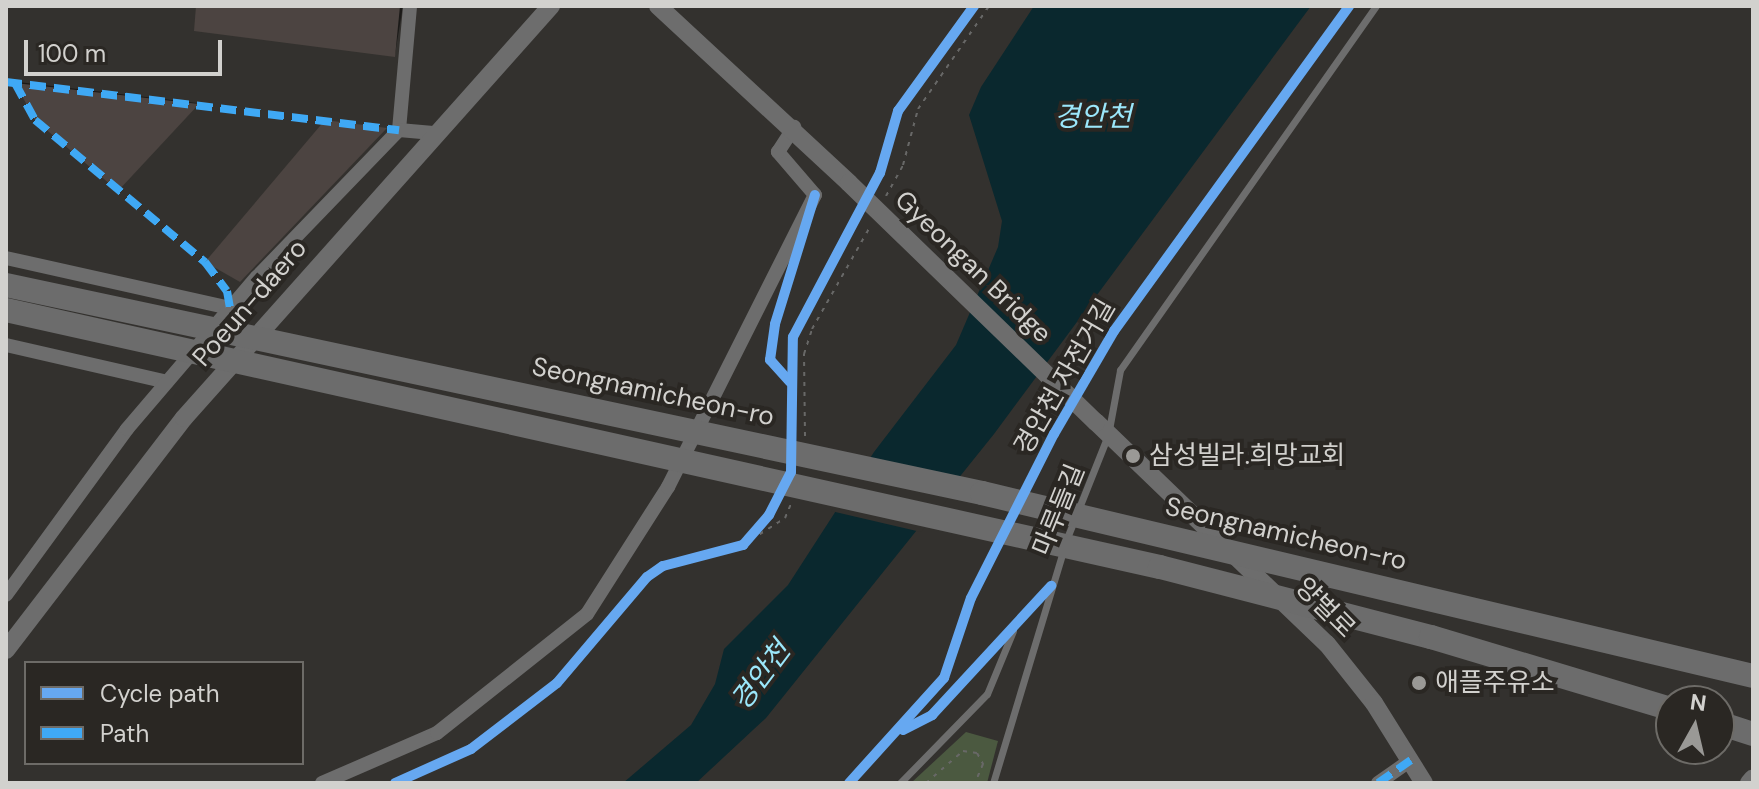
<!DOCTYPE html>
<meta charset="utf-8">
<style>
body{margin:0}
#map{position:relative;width:1759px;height:789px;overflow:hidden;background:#33312e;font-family:"DM Sans","Noto Sans KR",sans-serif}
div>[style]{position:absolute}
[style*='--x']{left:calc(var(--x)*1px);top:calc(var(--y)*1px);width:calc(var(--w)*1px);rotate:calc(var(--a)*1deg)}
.green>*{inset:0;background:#4b5940}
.water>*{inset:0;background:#0a282e}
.pier>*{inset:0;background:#33312e}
.shadow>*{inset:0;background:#0007}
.building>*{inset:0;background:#4c4441}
.path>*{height:2px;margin-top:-1px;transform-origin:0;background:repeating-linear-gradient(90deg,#686867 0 4px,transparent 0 10px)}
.service>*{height:7px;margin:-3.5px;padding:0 3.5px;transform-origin:3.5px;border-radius:3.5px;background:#6d6d6d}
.minor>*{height:14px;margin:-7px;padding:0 7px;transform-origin:7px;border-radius:7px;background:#6d6d6d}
.tertiary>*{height:18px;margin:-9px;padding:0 9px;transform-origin:9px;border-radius:9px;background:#6d6d6d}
.trunk>*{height:24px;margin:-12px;padding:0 12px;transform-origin:12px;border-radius:12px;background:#6c6c6c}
.tertiary-bridge>*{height:18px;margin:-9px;padding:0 9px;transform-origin:9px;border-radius:9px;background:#6d6d6d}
.trunk-bridge>*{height:24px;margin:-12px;padding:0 12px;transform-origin:12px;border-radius:12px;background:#6c6c6c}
.quiet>*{height:8px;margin-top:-4px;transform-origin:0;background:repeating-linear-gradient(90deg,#3fa9f5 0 16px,transparent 0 24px)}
.cycleway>*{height:10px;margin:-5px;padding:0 5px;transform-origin:5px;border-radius:5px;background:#66a8f1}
.dots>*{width:22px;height:22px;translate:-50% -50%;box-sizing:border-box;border:4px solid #2a2723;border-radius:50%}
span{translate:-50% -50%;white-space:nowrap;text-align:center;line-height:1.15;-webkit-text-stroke:8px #2a2723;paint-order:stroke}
.street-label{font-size:26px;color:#d2d1ce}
.poi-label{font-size:26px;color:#d2d1ce}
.left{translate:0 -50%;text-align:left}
.water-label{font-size:28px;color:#9be7fb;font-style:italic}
.frame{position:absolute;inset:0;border:8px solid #d2d1ce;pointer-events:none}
.legend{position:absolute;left:24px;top:661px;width:280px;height:104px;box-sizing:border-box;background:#2a2723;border:2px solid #6d6b67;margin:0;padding:10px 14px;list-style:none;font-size:24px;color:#d2d1ce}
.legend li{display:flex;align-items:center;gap:16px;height:40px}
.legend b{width:40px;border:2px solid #6d6b67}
.north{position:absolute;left:1655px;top:685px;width:80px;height:80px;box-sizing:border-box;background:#2a2723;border:2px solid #6d6b67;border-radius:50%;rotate:8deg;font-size:22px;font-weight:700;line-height:32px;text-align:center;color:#d2d1ce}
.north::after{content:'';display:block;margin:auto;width:28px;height:36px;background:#9a9996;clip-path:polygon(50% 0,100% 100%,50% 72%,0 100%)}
.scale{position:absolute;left:24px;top:40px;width:198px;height:36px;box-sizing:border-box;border:4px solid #d2d1ce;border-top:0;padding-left:10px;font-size:24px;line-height:28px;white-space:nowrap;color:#d2d1ce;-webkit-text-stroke:6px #2a2723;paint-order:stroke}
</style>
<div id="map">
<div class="green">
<i style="clip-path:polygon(966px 732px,998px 741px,987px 783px,911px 783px)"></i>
</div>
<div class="water">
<i style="clip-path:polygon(1034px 6px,1311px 6px,994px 434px,766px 718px,696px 783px,623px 783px,691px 725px,715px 684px,724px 649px,788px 585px,874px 452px,956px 345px,998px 247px,1002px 221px,969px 115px,981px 87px)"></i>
</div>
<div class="pier">
<i style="clip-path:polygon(864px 459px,962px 481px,921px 532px,831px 511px)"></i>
</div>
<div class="shadow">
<i style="clip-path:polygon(198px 6px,403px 6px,395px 54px)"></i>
<i style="clip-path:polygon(18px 82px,197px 103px,118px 188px,37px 119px)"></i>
</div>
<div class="building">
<i style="clip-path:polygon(196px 6px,400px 6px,395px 57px,194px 31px)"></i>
<i style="clip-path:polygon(15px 83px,199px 104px,118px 191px,35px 120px)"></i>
<i style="clip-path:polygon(325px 120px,387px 128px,240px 282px,205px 262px)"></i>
</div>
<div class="path">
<i style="--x:886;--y:196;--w:35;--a:-61"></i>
<i style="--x:903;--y:165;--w:58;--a:-75"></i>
<i style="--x:918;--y:109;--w:125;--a:-55.4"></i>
<i style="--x:805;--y:436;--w:82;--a:-90.7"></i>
<i style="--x:804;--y:354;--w:26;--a:-72"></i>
<i style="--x:812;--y:329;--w:117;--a:-60.4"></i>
<i style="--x:743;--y:545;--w:50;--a:-32.7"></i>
<i style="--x:785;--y:518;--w:15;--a:-67"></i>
<i style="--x:926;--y:783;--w:49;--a:-40.9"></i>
<i style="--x:963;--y:751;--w:14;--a:8"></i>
<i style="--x:977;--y:753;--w:13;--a:61"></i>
<i style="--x:983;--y:764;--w:21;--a:113"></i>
</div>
<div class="service">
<i style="--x:900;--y:783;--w:124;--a:-45.7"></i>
<i style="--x:987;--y:694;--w:68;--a:-67.6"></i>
<i style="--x:993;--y:783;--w:256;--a:-73.2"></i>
<i style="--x:1067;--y:538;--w:111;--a:-68.3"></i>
<i style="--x:1108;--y:435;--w:66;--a:-79.5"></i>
<i style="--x:1120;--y:370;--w:445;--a:-54.9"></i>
</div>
<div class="minor">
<i style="--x:399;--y:130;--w:124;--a:-84.9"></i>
<i style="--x:6;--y:258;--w:230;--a:12.6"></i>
<i style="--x:6;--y:345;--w:165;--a:12.9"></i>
<i style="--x:6;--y:595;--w:205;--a:-53.9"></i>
<i style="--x:127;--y:429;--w:200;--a:-49.5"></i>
<i style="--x:257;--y:277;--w:204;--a:-46"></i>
<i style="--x:399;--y:130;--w:37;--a:5"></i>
<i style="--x:322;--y:783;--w:125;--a:-23.5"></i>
<i style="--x:437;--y:733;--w:191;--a:-38.4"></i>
<i style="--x:587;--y:614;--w:151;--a:-57.5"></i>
<i style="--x:668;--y:487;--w:327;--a:-63.3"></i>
<i style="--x:815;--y:195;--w:57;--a:-130.7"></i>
<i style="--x:778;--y:152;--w:30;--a:-57"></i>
<i style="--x:1378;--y:783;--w:40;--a:-34.9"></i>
</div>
<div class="tertiary">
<i style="--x:658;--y:6;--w:260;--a:42.8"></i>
<i style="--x:1096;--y:422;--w:320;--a:43.9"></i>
<i style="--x:1327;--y:644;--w:75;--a:51.5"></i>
<i style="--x:1374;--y:703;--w:94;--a:58"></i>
<i style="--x:6;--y:650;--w:292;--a:-52.5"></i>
<i style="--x:184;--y:418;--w:552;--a:-48.31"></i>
<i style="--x:1749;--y:783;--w:6;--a:-51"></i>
</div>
<div class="trunk">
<i style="--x:1719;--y:723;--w:36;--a:18"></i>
</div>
<div class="tertiary-bridge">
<i style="--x:849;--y:183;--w:344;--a:44.1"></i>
</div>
<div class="trunk-bridge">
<i style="--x:6;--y:285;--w:998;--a:12.03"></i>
<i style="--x:982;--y:493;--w:792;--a:13.35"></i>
<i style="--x:6;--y:310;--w:1182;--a:12.56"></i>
<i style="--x:1160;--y:567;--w:280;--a:14.5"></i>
<i style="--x:1431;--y:637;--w:251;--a:16.7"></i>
</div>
<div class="quiet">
<i style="--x:6;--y:82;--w:396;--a:7"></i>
<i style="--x:15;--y:83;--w:42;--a:61.6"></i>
<i style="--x:35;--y:120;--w:222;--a:39.9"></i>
<i style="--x:205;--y:262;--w:36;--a:53"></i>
<i style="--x:227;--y:291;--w:17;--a:80"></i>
<i style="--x:1378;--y:783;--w:40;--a:-34.9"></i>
</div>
<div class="cycleway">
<i style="--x:790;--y:382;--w:30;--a:-132"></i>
<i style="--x:770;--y:360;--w:36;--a:-82"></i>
<i style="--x:775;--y:324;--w:135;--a:-72.8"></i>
<i style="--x:903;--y:730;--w:33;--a:-27"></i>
<i style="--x:932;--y:715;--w:176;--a:-47.3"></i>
<i style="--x:395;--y:783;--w:83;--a:-24.1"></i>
<i style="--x:471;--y:749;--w:108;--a:-37.5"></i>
<i style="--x:557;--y:683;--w:139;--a:-49.7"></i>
<i style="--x:647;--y:577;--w:19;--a:-35"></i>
<i style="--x:663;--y:566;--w:83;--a:-14.7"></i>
<i style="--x:743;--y:545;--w:40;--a:-49"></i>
<i style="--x:769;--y:515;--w:48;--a:-62.9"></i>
<i style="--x:791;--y:472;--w:135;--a:-89.2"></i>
<i style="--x:793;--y:337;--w:186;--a:-62.1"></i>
<i style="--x:880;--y:173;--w:65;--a:-73.8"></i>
<i style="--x:898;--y:111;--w:130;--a:-54.1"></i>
<i style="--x:849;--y:783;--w:142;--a:-47.9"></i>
<i style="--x:944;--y:678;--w:84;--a:-71.4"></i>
<i style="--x:971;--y:598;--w:184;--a:-63.2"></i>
<i style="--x:1054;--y:434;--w:119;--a:-59.8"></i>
<i style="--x:1114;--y:331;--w:401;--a:-54.1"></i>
</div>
<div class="dots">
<i style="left:1133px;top:456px;background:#9a9996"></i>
<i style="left:1419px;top:683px;background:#9a9996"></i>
</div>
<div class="street-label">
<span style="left:973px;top:267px;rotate:44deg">Gyeongan Bridge</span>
<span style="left:250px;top:303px;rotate:-49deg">Poeun-daero</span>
<span style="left:1065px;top:377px;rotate:-60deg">경안천 자전거길</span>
<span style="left:653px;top:392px;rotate:12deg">Seongnamicheon-ro</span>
<span style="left:1059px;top:510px;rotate:-68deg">마루들길</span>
<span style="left:1286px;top:534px;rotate:13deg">Seongnamicheon-ro</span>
<span style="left:1325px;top:608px;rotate:45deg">양벌로</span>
</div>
<div class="poi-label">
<span class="left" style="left:1149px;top:456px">삼성빌라.희망교회</span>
<span class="left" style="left:1435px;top:683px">애플주유소</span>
</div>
<div class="water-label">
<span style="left:1093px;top:117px">경안천</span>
<span style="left:761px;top:676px;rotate:-53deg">경안천</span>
</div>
<div class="frame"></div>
<ul class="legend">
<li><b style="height:10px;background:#66a8f1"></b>Cycle path</li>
<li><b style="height:10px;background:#3fa9f5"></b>Path</li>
</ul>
<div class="north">N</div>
<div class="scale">100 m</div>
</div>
